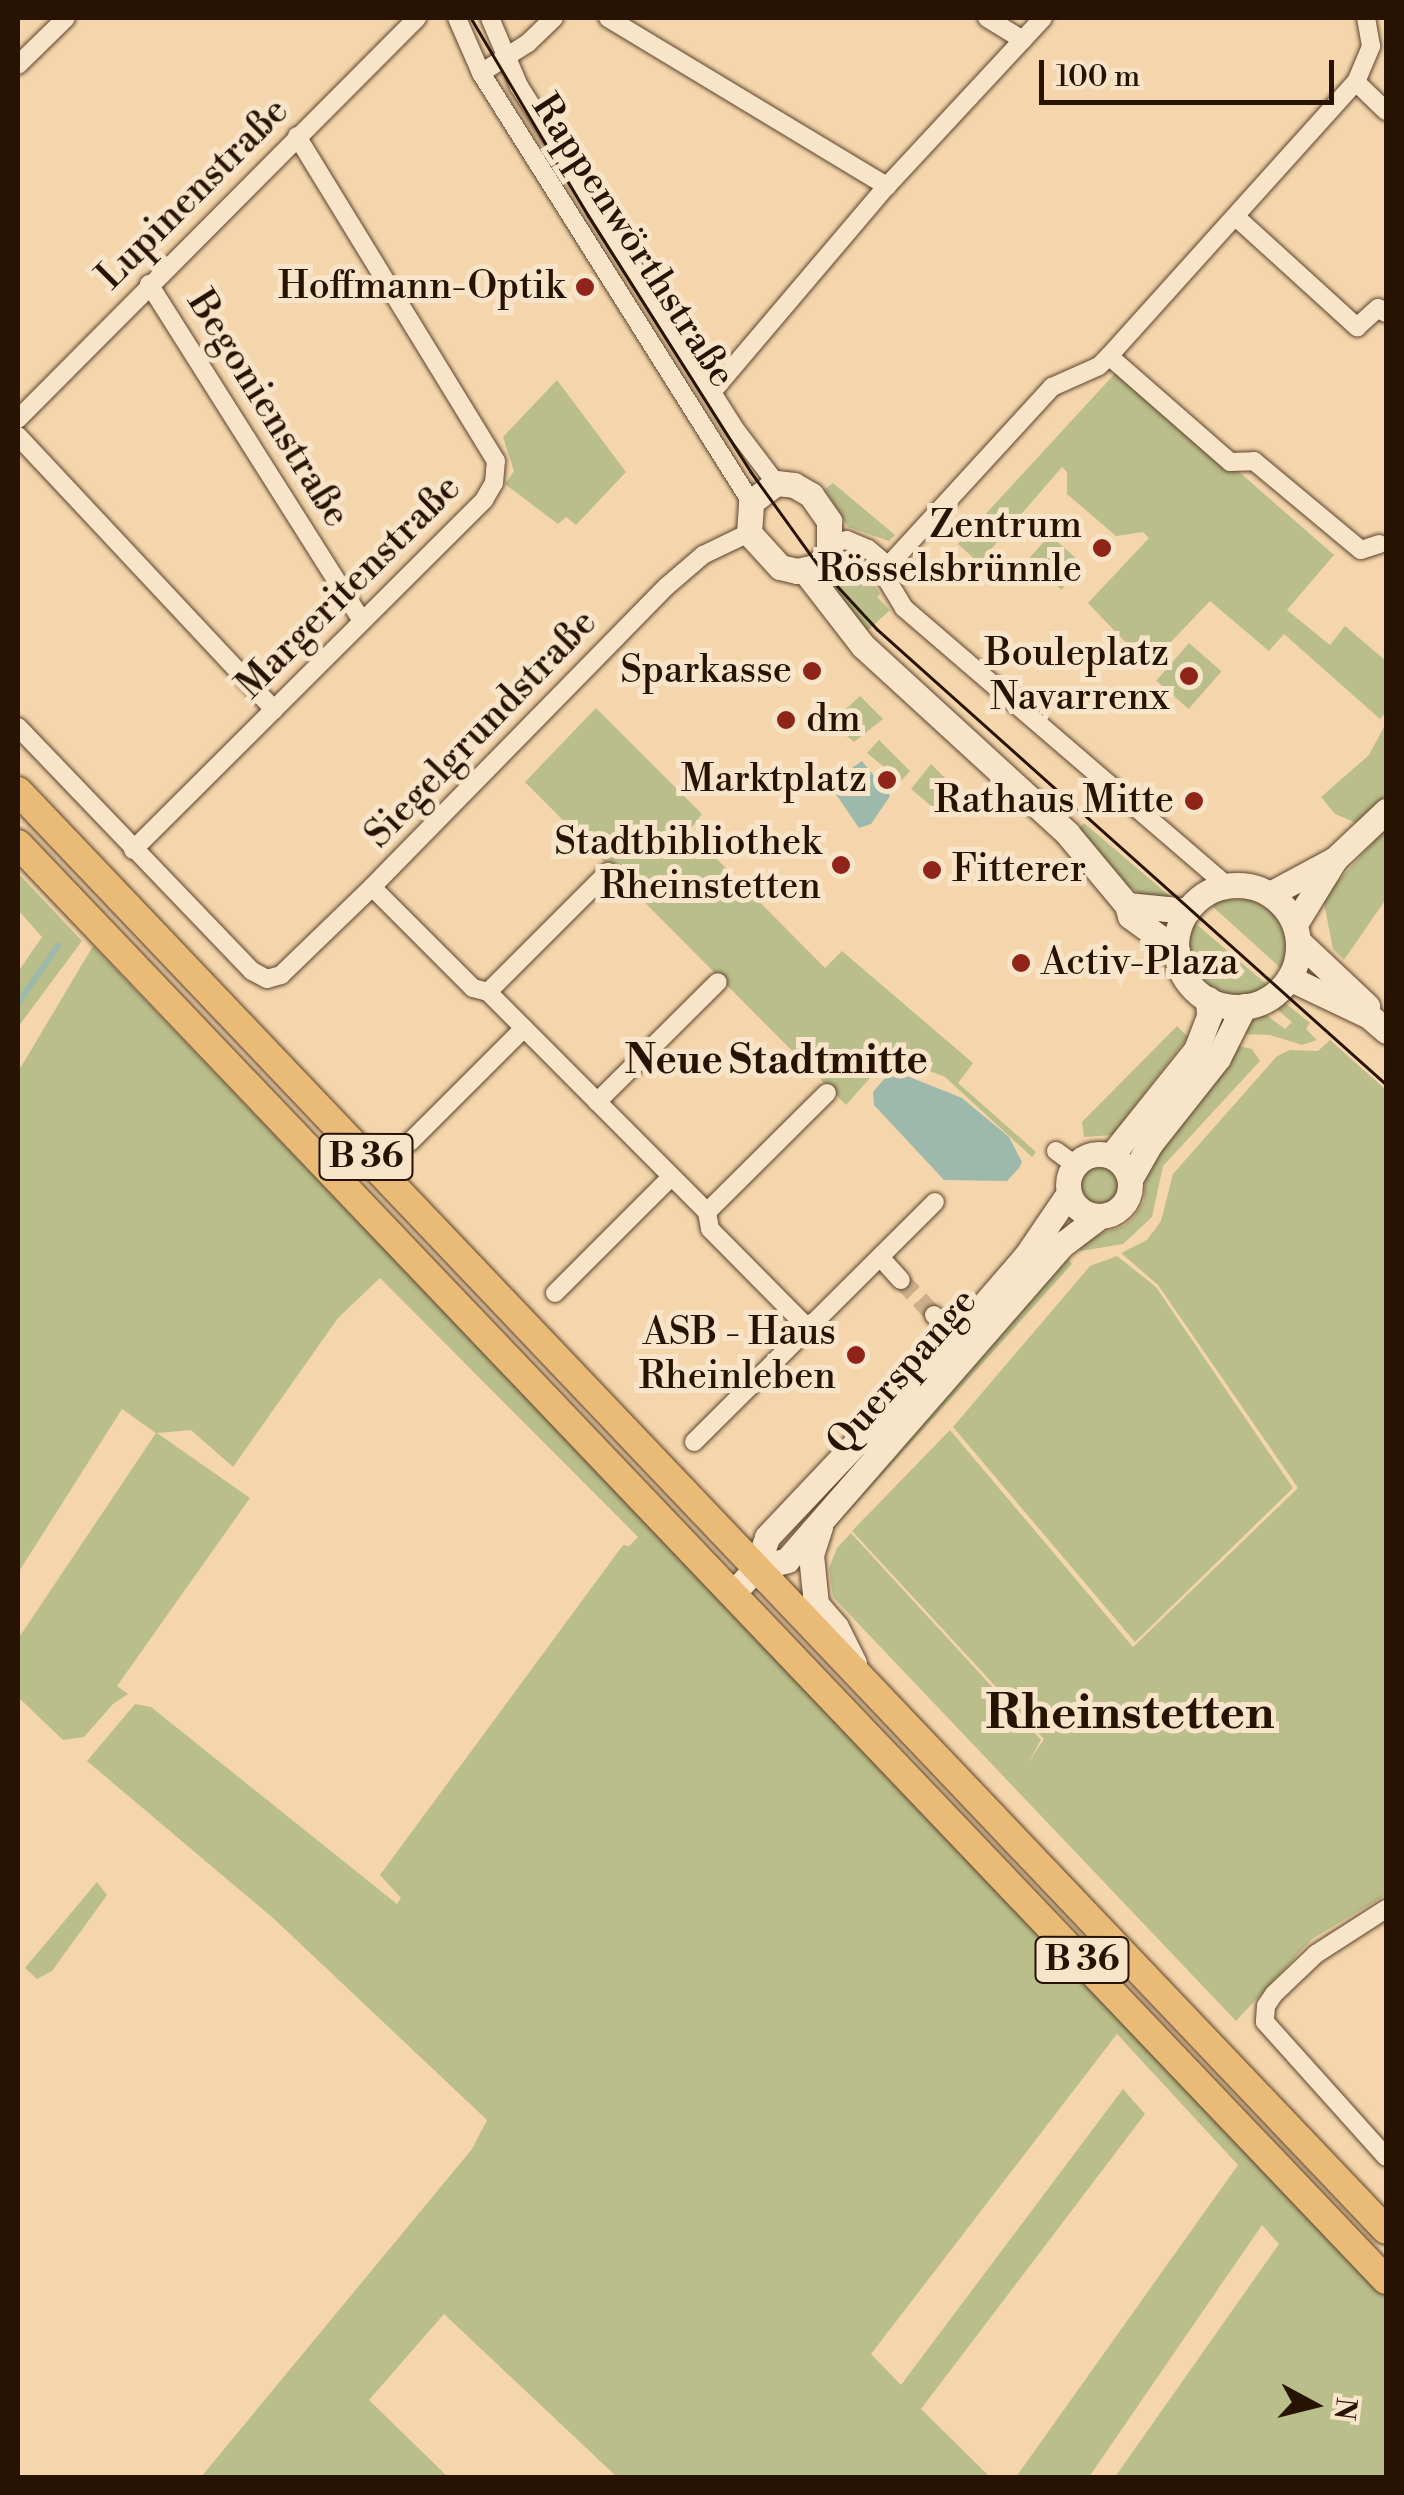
<!DOCTYPE html>
<meta charset="utf-8">
<style>
body{margin:0}
#map{position:relative;width:1404px;height:2495px;overflow:hidden;background:#f5d6ac;font-family:"Libre Bodoni",serif}
div>[style]{position:absolute}
[style*='--x']{left:calc(var(--x)*1px);top:calc(var(--y)*1px);width:calc(var(--w)*1px);rotate:calc(var(--a)*1deg)}
.green>*{inset:0;background:#babe8a;transform-origin:0 0}
.round{border-radius:50%}
.water>*{inset:0;background:#9cb9ab}
.stream>*{height:6px;margin:-3px;padding:0 3px;transform-origin:3px;border-radius:3px;background:#9cb9ab}
.street-tunnel>*{height:18px;margin-top:-9px;transform-origin:0;background:repeating-linear-gradient(90deg,#ccaf8a 0 18px,transparent 0 27px)}
.roads{filter:drop-shadow(0 0 2px #5b432c) drop-shadow(0 0 2px #5b432c)}
.street>*{height:18px;margin:-9px;padding:0 9px;transform-origin:9px;border-radius:9px;background:#f8e4c9}
.secondary>*{height:25px;margin:-12.5px;padding:0 12.5px;transform-origin:12.5px;border-radius:12.5px;background:#f8e4c9}
.secondary>.ring{margin:-12.5px;padding:0;box-sizing:content-box;background:none;border:25px solid #f8e4c9;border-radius:50%}
.primary>*{height:28px;margin:-14px;padding:0 14px;transform-origin:14px;border-radius:14px;background:#eabb76}
.tram>*{height:2.5px;margin:-1.25px;padding:0 1.25px;transform-origin:1.25px;border-radius:1.25px;background:#281201}
.dots>*{width:28px;height:28px;translate:-50% -50%;box-sizing:border-box;border:5px solid #f8e4c9;border-radius:50%}
span{translate:-50% -50%;white-space:nowrap;text-align:center;line-height:1.15;-webkit-text-stroke:10px #f8e4c9;paint-order:stroke}
.shield-label span{padding:2px 8px;background:#f8e4c9;border:2px solid;border-radius:8px;-webkit-text-stroke-width:0}
.shield-label{font-size:35px;color:#281201;font-weight:700}
.street-label{font-size:38px;color:#281201}
.poi-label{font-size:38px;color:#281201}
.right{translate:-100% -50%;text-align:right}
.left{translate:0 -50%;text-align:left}
.neighbourhood-label{font-size:40px;color:#281201;font-weight:700}
.district-label{font-size:48px;color:#281201;font-weight:700}
.frame{position:absolute;inset:0;border:20px solid #281201;pointer-events:none}
.north{position:absolute;left:1264px;top:2355px;width:100px;height:100px;-webkit-text-stroke:8px #f8e4c9;paint-order:stroke;rotate:97deg;font-size:28px;font-weight:700;line-height:40px;text-align:center;color:#281201}
.north::after{content:'';display:block;margin:auto;width:35px;height:45px;background:#281201;clip-path:polygon(50% 0,100% 100%,50% 72%,0 100%)}
.scale{position:absolute;left:1039px;top:60px;width:295px;height:45px;box-sizing:border-box;border:5px solid #281201;border-top:0;padding-left:12px;font-size:30px;line-height:35px;white-space:nowrap;color:#281201;-webkit-text-stroke:8px #f8e4c9;paint-order:stroke}
</style>
<div id="map">
<div class="green">
<i style="clip-path:polygon(1120px 368px,1334px 555px,1287px 610px,1330px 645px,1345px 626px,1386px 661px,1386px 712px,1380px 719px,1284px 634px,1269px 651px,1210px 601px,1148px 666px,1088px 603px,1149px 538px,1143px 532px,1116px 536px,1067px 494px,1067px 472px,1062px 467px,979px 563px,958px 544px)"></i>
<i style="clip-path:polygon(557px 380px,626px 472px,576px 525px,566px 517px,558px 524px,505px 484px,514px 471px,503px 437px)"></i>
<i style="clip-path:polygon(833px 483px,895px 535px,889px 541px,848px 527px,825px 489px)"></i>
<i style="left:1050px;top:535px;width:45px;height:33px;rotate:42deg"></i>
<i style="clip-path:polygon(834px 561px,853px 561px,863px 568px,880px 594px,877px 597px,890px 610px,865px 633px,828px 584px,827px 573px)"></i>
<i style="left:1189px;top:643px;width:43px;height:50px;rotate:41deg"></i>
<i style="clip-path:polygon(860px 696px,883px 719px,854px 742px,831px 723px)"></i>
<i style="clip-path:polygon(596px 708px,702px 814px,689px 831px,825px 968px,842px 951px,973px 1063px,958px 1083px,1036px 1152px,1032px 1157px,945px 1077px,902px 1060px,879px 1068px,846px 1105px,525px 782px)"></i>
<i style="clip-path:polygon(1386px 723px,1386px 795px,1359px 824px,1335px 814px,1321px 797px,1369px 755px)"></i>
<i style="clip-path:polygon(879px 740px,910px 771px,901px 781px,867px 753px)"></i>
<i style="clip-path:polygon(931px 764px,956px 789px,936px 810px,911px 789px)"></i>
<i style="clip-path:polygon(1084px 823px,1172px 898px,1143px 896px,1115px 877px,1079px 828px)"></i>
<i style="clip-path:polygon(1386px 828px,1386px 899px,1344px 960px,1333px 949px,1323px 898px)"></i>
<i style="clip-path:polygon(18px 873px,82px 941px,18px 1027px,18px 972px,42px 937px,18px 910px)"></i>
<i style="clip-path:polygon(1249px 899px,1277px 914px,1285px 926px,1290px 939px,1284px 971px,1212px 906px,1220px 900px)"></i>
<i style="clip-path:polygon(1195px 923px,1271px 988px,1239px 996px,1226px 996px,1208px 985px,1192px 966px,1189px 939px)"></i>
<i style="clip-path:polygon(93px 946px,1386px 2293px,1386px 2477px,1115px 2477px,1279px 2244px,1262px 2225px,1089px 2477px,1016px 2477px,1238px 2165px,1117px 2034px,871px 2354px,901px 2385px,1123px 2089px,1145px 2114px,921px 2409px,990px 2477px,617px 2477px,444px 2314px,369px 2400px,448px 2477px,201px 2477px,472px 2149px,487px 2120px,273px 1918px,87px 1761px,135px 1704px,151px 1707px,397px 1904px,401px 1898px,380px 1875px,623px 1545px,629px 1546px,638px 1537px,380px 1278px,338px 1318px,233px 1467px,191px 1430px,157px 1433px,250px 1498px,117px 1686px,128px 1694px,113px 1704px,84px 1737px,63px 1740px,18px 1697px,18px 1639px,156px 1433px,122px 1409px,18px 1573px,18px 1072px)"></i>
<i style="clip-path:polygon(1284px 1002px,1310px 1023px,1306px 1029px,1317px 1040px,1302px 1045px,1270px 1035px,1239px 1034px,1247px 1023px,1265px 1014px,1285px 1029px,1292px 1022px,1275px 1008px)"></i>
<i style="clip-path:polygon(1177px 1026px,1188px 1037px,1112px 1135px,1084px 1137px,1082px 1122px)"></i>
<i style="clip-path:polygon(1330px 1040px,1386px 1090px,1386px 1895px,1312px 1939px,1236px 2021px,833px 1597px,829px 1568px,837px 1548px,851px 1533px,1041px 1740px,1028px 1763px,1044px 1739px,852px 1531px,950px 1430px,1133px 1647px,1298px 1488px,1158px 1285px,1121px 1253px,1147px 1240px,1161px 1221px,1173px 1174px,1277px 1056px,1290px 1050px,1318px 1051px)"></i>
<i style="clip-path:polygon(1235px 1045px,1252px 1049px,1260px 1061px,1163px 1166px,1152px 1217px,1123px 1244px,1081px 1251px,1072px 1242px,1124px 1226px,1134px 1217px,1144px 1201px,1147px 1162px)"></i>
<i class="round" style="left:1078px;top:1164px;width:42px;height:42px"></i>
<i style="clip-path:polygon(1063px 1252px,1072px 1264px,825px 1538px,838px 1515px)"></i>
<i style="clip-path:polygon(1117px 1256px,1156px 1287px,1293px 1488px,1135px 1642px,953px 1427px,1090px 1266px)"></i>
<i style="clip-path:polygon(97px 1882px,107px 1895px,52px 1971px,37px 1979px,25px 1968px)"></i>
</div>
<div class="water">
<i style="clip-path:polygon(862px 761px,890px 796px,871px 824px,859px 828px,829px 784px)"></i>
<i style="clip-path:polygon(892px 1070px,962px 1098px,1009px 1137px,1022px 1162px,1019px 1168px,1007px 1181px,944px 1180px,874px 1105px,873px 1092px)"></i>
</div>
<div class="stream">
<i style="--x:18;--y:1003;--w:70;--a:-54.9"></i>
</div>
<div class="street-tunnel">
<i style="--x:901;--y:1280;--w:48;--a:46.7"></i>
</div>
<div class="roads">
<div class="street">
<i style="--x:457;--y:18;--w:60;--a:66.4"></i>
<i style="--x:481;--y:73;--w:507;--a:57.81"></i>
<i style="--x:490;--y:18;--w:74;--a:66.9"></i>
<i style="--x:519;--y:86;--w:405;--a:57.8"></i>
<i style="--x:735;--y:429;--w:68;--a:52.8"></i>
<i style="--x:608;--y:18;--w:326;--a:31.1"></i>
<i style="--x:987;--y:18;--w:42;--a:31.4"></i>
<i style="--x:18;--y:65;--w:67;--a:-44.4"></i>
<i style="--x:481;--y:73;--w:56;--a:-32.6"></i>
<i style="--x:528;--y:43;--w:36;--a:-44"></i>
<i style="--x:1356;--y:82;--w:42;--a:44"></i>
<i style="--x:1236;--y:217;--w:164;--a:42.3"></i>
<i style="--x:1357;--y:327;--w:28;--a:-42"></i>
<i style="--x:1378;--y:308;--w:9;--a:32"></i>
<i style="--x:149;--y:284;--w:399;--a:57.7"></i>
<i style="--x:1109;--y:356;--w:161;--a:41.2"></i>
<i style="--x:1230;--y:462;--w:24;--a:-2"></i>
<i style="--x:1254;--y:461;--w:139;--a:39.8"></i>
<i style="--x:1361;--y:550;--w:19;--a:-18"></i>
<i style="--x:712;--y:392;--w:270;--a:-49.7"></i>
<i style="--x:887;--y:186;--w:229;--a:-47.1"></i>
<i style="--x:18;--y:419;--w:566;--a:-45.14"></i>
<i style="--x:18;--y:436;--w:375;--a:46.9"></i>
<i style="--x:830;--y:543;--w:17;--a:-10"></i>
<i style="--x:847;--y:540;--w:23;--a:23"></i>
<i style="--x:868;--y:549;--w:26;--a:40"></i>
<i style="--x:888;--y:566;--w:243;--a:-47.5"></i>
<i style="--x:1052;--y:387;--w:51;--a:-24.1"></i>
<i style="--x:1099;--y:366;--w:14;--a:-45"></i>
<i style="--x:1109;--y:356;--w:369;--a:-48"></i>
<i style="--x:1356;--y:82;--w:39;--a:-67"></i>
<i style="--x:1371;--y:46;--w:28;--a:-100"></i>
<i style="--x:888;--y:566;--w:9;--a:126"></i>
<i style="--x:883;--y:573;--w:41;--a:59"></i>
<i style="--x:904;--y:608;--w:426;--a:40.7"></i>
<i style="--x:18;--y:727;--w:338;--a:46.2"></i>
<i style="--x:252;--y:971;--w:17;--a:28"></i>
<i style="--x:267;--y:979;--w:15;--a:-16"></i>
<i style="--x:281;--y:975;--w:127;--a:-44"></i>
<i style="--x:372;--y:887;--w:421;--a:-45.6"></i>
<i style="--x:667;--y:586;--w:48;--a:-40.7"></i>
<i style="--x:703;--y:555;--w:51;--a:-25.6"></i>
<i style="--x:133;--y:850;--w:496;--a:-44.9"></i>
<i style="--x:484;--y:500;--w:20;--a:-60"></i>
<i style="--x:494;--y:483;--w:22;--a:-85"></i>
<i style="--x:496;--y:461;--w:381;--a:-121.5"></i>
<i style="--x:372;--y:887;--w:143;--a:45"></i>
<i style="--x:473;--y:988;--w:16;--a:15"></i>
<i style="--x:488;--y:992;--w:310;--a:45.1"></i>
<i style="--x:707;--y:1212;--w:17;--a:80"></i>
<i style="--x:710;--y:1229;--w:135;--a:45.3"></i>
<i style="--x:805;--y:1325;--w:10;--a:-17"></i>
<i style="--x:488;--y:992;--w:170;--a:-45"></i>
<i style="--x:597;--y:1102;--w:170;--a:-44.8"></i>
<i style="--x:410;--y:1142;--w:161;--a:-45"></i>
<i style="--x:1056;--y:1151;--w:24;--a:36"></i>
<i style="--x:707;--y:1212;--w:169;--a:-44.8"></i>
<i style="--x:880;--y:1257;--w:31;--a:48"></i>
<i style="--x:555;--y:1293;--w:164;--a:-45"></i>
<i style="--x:934;--y:1315;--w:40;--a:45"></i>
<i style="--x:694;--y:1442;--w:340;--a:-44.9"></i>
<i style="--x:1386;--y:1909;--w:83;--a:147.3"></i>
<i style="--x:1316;--y:1954;--w:58;--a:136.4"></i>
<i style="--x:1274;--y:1994;--w:14;--a:124"></i>
<i style="--x:1266;--y:2006;--w:16;--a:94"></i>
<i style="--x:1265;--y:2022;--w:181;--a:48.1"></i>
</div>
<div class="secondary">
<i style="--x:776;--y:483;--w:18;--a:6"></i>
<i style="--x:794;--y:485;--w:20;--a:30"></i>
<i style="--x:811;--y:495;--w:32;--a:55"></i>
<i style="--x:829;--y:521;--w:32;--a:90"></i>
<i style="--x:829;--y:553;--w:20;--a:135"></i>
<i style="--x:815;--y:567;--w:18;--a:167"></i>
<i style="--x:797;--y:571;--w:17;--a:-167"></i>
<i style="--x:780;--y:567;--w:46;--a:-132.4"></i>
<i style="--x:749;--y:533;--w:31;--a:-86"></i>
<i style="--x:751;--y:502;--w:31;--a:-37"></i>
<i style="--x:805;--y:571;--w:95;--a:52.3"></i>
<i style="--x:863;--y:646;--w:277;--a:42.5"></i>
<i style="--x:1067;--y:833;--w:94;--a:50.2"></i>
<i style="--x:1127;--y:905;--w:11;--a:75"></i>
<i style="--x:1130;--y:916;--w:58;--a:35.9"></i>
<i class="ring" style="left:1176px;top:885px;width:97px;height:97px"></i>
<i style="--x:1270;--y:894;--w:74;--a:-28.3"></i>
<i style="--x:1335;--y:859;--w:70;--a:-43.3"></i>
<i style="--x:1127;--y:905;--w:61;--a:5.6"></i>
<i style="--x:1295;--y:924;--w:76;--a:-58.4"></i>
<i style="--x:1298;--y:941;--w:95;--a:43.3"></i>
<i style="--x:1289;--y:978;--w:89;--a:25.4"></i>
<i style="--x:1369;--y:1016;--w:23;--a:41"></i>
<i class="ring" style="left:1068px;top:1154px;width:37px;height:37px"></i>
<i style="--x:1111;--y:1156;--w:136;--a:-51.3"></i>
<i style="--x:1196;--y:1050;--w:36;--a:-69"></i>
<i style="--x:1209;--y:1016;--w:17;--a:-93"></i>
<i style="--x:1130;--y:1179;--w:40;--a:-60.3"></i>
<i style="--x:1150;--y:1144;--w:110;--a:-51.7"></i>
<i style="--x:1218;--y:1058;--w:58;--a:-63.4"></i>
<i style="--x:820;--y:1527;--w:29;--a:108"></i>
<i style="--x:811;--y:1555;--w:49;--a:84.2"></i>
<i style="--x:816;--y:1604;--w:30;--a:49"></i>
<i style="--x:836;--y:1627;--w:40;--a:63.4"></i>
<i style="--x:756;--y:1568;--w:32;--a:-14"></i>
<i style="--x:787;--y:1560;--w:420;--a:-48.9"></i>
<i style="--x:1063;--y:1244;--w:46;--a:-37.1"></i>
<i style="--x:733;--y:1593;--w:34;--a:-47"></i>
<i style="--x:756;--y:1568;--w:33;--a:-70"></i>
<i style="--x:767;--y:1537;--w:275;--a:-46.6"></i>
<i style="--x:956;--y:1337;--w:107;--a:-49.2"></i>
<i style="--x:1026;--y:1256;--w:76;--a:-55.7"></i>
</div>
<div class="primary">
<i style="--x:18;--y:791;--w:1985;--a:46.45"></i>
<i style="--x:18;--y:844;--w:1983;--a:46.39"></i>
</div>
</div>
<div class="tram">
<i style="--x:471;--y:18;--w:229;--a:59.3"></i>
<i style="--x:588;--y:215;--w:304;--a:57.6"></i>
<i style="--x:751;--y:472;--w:115;--a:54.2"></i>
<i style="--x:818;--y:565;--w:88;--a:47.3"></i>
<i style="--x:878;--y:630;--w:681;--a:41.79"></i>
</div>
<div class="dots">
<i style="left:585px;top:287px;background:#8f2418"></i>
<i style="left:1102px;top:548px;background:#8f2418"></i>
<i style="left:812px;top:671px;background:#8f2418"></i>
<i style="left:1189px;top:676px;background:#8f2418"></i>
<i style="left:786px;top:720px;background:#8f2418"></i>
<i style="left:887px;top:780px;background:#8f2418"></i>
<i style="left:1194px;top:801px;background:#8f2418"></i>
<i style="left:841px;top:865px;background:#8f2418"></i>
<i style="left:932px;top:870px;background:#8f2418"></i>
<i style="left:1021px;top:963px;background:#8f2418"></i>
<i style="left:856px;top:1355px;background:#8f2418"></i>
</div>
<div class="shield-label">
<span style="left:366px;top:1157px">B 36</span>
<span style="left:1082px;top:1960px">B 36</span>
</div>
<div class="street-label">
<span style="left:193px;top:194px;rotate:-45deg">Lupinenstraße</span>
<span style="left:633px;top:241px;rotate:57deg">Rappenwörthstraße</span>
<span style="left:268px;top:409px;rotate:58deg">Begonienstraße</span>
<span style="left:349px;top:587px;rotate:-45deg">Margeritenstraße</span>
<span style="left:481px;top:729px;rotate:-46deg">Siegelgrundstraße</span>
<span style="left:902px;top:1372px;rotate:-49deg">Querspange</span>
</div>
<div class="poi-label">
<span class="right" style="left:565px;top:287px">Hoffmann-Optik</span>
<span class="right" style="left:1082px;top:548px">Zentrum<br>Rösselsbrünnle</span>
<span class="right" style="left:1169px;top:676px">Bouleplatz<br>Navarrenx</span>
<span class="right" style="left:792px;top:671px">Sparkasse</span>
<span class="left" style="left:806px;top:720px">dm</span>
<span class="right" style="left:867px;top:780px">Marktplatz</span>
<span class="right" style="left:1174px;top:801px">Rathaus Mitte</span>
<span class="right" style="left:821px;top:865px">Stadtbibliothek<br>Rheinstetten</span>
<span class="left" style="left:952px;top:870px">Fitterer</span>
<span class="left" style="left:1041px;top:963px">Activ-Plaza</span>
<span class="right" style="left:836px;top:1355px">ASB - Haus<br>Rheinleben</span>
</div>
<div class="neighbourhood-label">
<span style="left:776px;top:1061px">Neue Stadtmitte</span>
</div>
<div class="district-label">
<span style="left:1130px;top:1715px">Rheinstetten</span>
</div>
<div class="frame"></div>
<div class="north">N</div>
<div class="scale">100 m</div>
</div>
